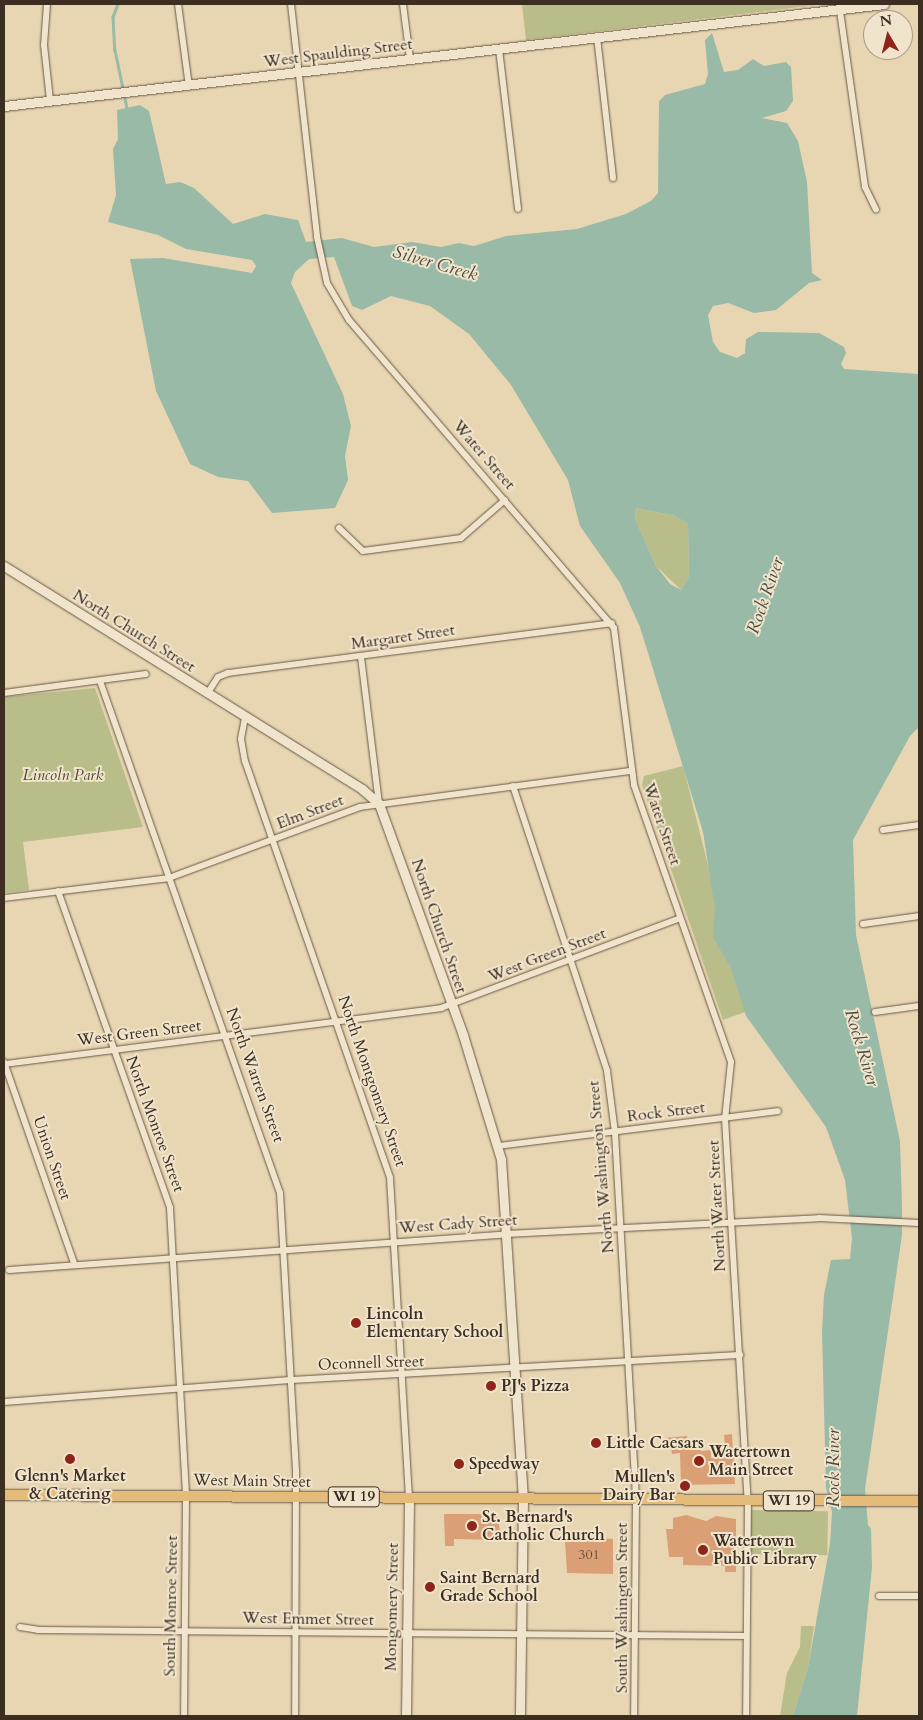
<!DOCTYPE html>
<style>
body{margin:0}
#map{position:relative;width:923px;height:1720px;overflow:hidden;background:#e8d6b2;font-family:Cardo,serif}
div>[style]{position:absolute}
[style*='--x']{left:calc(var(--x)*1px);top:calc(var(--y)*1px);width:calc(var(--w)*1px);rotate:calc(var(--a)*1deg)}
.green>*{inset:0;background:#b9bd8a;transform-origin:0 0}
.water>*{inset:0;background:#98baa7}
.stream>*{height:2.5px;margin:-1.25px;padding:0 1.25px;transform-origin:1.25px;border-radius:1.25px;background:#98baa7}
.building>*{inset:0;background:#db9f76}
.roads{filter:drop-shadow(0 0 1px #675844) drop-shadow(0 0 1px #675844)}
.street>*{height:6px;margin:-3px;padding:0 3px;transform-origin:3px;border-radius:3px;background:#f0e4cd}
.secondary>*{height:9px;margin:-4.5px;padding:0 4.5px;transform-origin:4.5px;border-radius:4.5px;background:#f0e4cd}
.primary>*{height:10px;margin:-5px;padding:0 5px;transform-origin:5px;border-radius:5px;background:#e4bb79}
.dots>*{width:14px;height:14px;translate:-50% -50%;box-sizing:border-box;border:2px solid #f0e4cd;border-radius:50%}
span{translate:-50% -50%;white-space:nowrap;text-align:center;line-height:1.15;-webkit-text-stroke:4px #f0e4cd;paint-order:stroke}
.number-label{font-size:14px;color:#644a36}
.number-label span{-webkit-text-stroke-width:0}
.shield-label span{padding:1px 4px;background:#f0e4cd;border:1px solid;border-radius:4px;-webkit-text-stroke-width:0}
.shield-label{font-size:15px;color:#3c2e20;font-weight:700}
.street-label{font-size:16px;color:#3c2e20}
.park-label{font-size:16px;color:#554b35;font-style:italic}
.poi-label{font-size:16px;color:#3c2e20;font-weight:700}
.left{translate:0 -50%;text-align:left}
.right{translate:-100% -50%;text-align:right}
.water-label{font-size:18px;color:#4e4a3b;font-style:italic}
.frame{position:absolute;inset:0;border:5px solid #3c2e20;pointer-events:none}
.north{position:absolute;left:863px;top:10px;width:50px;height:50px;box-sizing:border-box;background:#f0e4cd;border:1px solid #a89b88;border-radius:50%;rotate:352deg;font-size:14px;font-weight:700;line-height:20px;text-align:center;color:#3c2e20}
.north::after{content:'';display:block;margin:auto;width:18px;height:22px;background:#8f2418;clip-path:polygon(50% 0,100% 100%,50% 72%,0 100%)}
</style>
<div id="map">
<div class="green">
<i style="clip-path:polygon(522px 4px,824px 4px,526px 40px)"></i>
<i style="clip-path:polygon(636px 508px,675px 516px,688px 524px,689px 577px,681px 590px,656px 566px,635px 519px)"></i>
<i style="clip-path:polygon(95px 688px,143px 827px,23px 842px,29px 890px,4px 893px,4px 697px)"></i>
<i style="clip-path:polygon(683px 766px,745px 1012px,723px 1020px,642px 785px,644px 776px)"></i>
<i style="left:750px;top:1510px;width:78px;height:44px;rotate:1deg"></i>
<i style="clip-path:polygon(801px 1626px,814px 1626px,808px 1667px,793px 1716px,780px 1716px,787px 1673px,800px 1647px)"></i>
</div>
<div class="water">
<i style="clip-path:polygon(evenodd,712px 33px,724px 72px,738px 70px,753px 59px,764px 66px,786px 62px,791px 67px,793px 101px,786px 111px,762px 118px,787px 123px,798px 141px,807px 182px,812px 273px,822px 280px,809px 283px,776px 310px,754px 313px,728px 303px,713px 306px,708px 315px,713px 342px,720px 352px,737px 358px,745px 353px,746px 339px,758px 332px,819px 333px,844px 347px,846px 353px,841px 364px,844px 369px,919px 374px,919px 727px,910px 736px,853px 840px,856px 935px,900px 1141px,902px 1205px,902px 1235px,865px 1489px,868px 1525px,871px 1529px,872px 1567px,857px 1716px,793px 1716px,808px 1667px,830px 1544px,832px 1512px,826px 1488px,822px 1332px,824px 1295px,831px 1260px,850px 1259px,852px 1238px,845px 1180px,826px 1127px,746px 1016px,731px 968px,713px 937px,715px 909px,703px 832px,640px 627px,620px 583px,580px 526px,568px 480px,511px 385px,469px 334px,430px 306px,391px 296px,362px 310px,352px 306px,334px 257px,309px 259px,295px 272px,291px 283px,343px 394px,351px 426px,345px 456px,348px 480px,335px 508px,272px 513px,248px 481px,218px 477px,190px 464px,156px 391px,130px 259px,163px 258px,252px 273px,256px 266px,252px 260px,186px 249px,158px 235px,108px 222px,116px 195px,113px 149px,118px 139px,117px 110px,140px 105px,149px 111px,166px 184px,180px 182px,194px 188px,233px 224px,265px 214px,298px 220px,306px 242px,342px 238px,374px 247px,412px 242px,441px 247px,459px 243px,474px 246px,506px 236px,577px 229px,626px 214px,651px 201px,658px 193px,659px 101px,665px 95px,705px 84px,708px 74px,705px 40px,712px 33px,636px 508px,675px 516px,688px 524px,689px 577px,681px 590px,670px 584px,656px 566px,635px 519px,636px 508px)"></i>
</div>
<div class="stream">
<i style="--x:118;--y:4;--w:14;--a:111"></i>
<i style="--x:113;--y:17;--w:33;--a:87"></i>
<i style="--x:115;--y:50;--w:59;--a:78.3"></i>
</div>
<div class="building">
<i style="clip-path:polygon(732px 1434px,735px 1484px,681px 1485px,680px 1453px,672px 1454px,671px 1446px,664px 1446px,664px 1438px,687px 1436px,688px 1442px,700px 1442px,701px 1451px,711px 1450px,711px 1458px,726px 1458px,724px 1435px)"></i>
<i style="clip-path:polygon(444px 1514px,497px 1514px,500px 1531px,497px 1531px,497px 1540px,454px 1539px,454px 1546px,445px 1546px)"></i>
<i style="clip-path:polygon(686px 1515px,706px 1521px,716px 1516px,736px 1519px,736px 1572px,725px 1572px,725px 1566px,683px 1565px,683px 1557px,669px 1557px,666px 1529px,673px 1529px,673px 1518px)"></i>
<i style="clip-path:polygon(570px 1536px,613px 1539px,613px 1574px,567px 1573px,565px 1541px)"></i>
</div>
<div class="roads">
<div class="street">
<i style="--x:47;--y:4;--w:41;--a:94.2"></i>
<i style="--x:44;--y:45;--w:55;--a:83.8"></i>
<i style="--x:178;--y:4;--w:83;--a:82.4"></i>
<i style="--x:291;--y:4;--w:234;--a:83.6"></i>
<i style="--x:317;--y:237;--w:47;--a:77.7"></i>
<i style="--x:327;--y:283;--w:43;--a:59.3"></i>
<i style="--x:349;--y:320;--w:406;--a:49.3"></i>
<i style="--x:614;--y:628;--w:158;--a:82.7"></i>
<i style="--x:634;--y:785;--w:293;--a:70.7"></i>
<i style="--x:731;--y:1062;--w:57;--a:96"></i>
<i style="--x:725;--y:1119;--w:383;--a:86.6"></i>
<i style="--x:748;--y:1501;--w:215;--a:90.5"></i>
<i style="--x:403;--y:4;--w:55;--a:82.7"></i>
<i style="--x:839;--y:4;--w:185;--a:81.9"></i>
<i style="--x:865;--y:187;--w:25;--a:64"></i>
<i style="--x:597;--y:37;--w:142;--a:83.5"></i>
<i style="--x:499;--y:49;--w:161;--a:83.2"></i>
<i style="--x:339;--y:528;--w:33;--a:44"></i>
<i style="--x:363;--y:551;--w:99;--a:-7.6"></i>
<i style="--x:461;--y:538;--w:58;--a:-40.8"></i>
<i style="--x:361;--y:657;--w:148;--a:83"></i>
<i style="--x:100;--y:681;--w:543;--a:70.63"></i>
<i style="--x:280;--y:1193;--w:281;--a:86.7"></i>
<i style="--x:296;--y:1474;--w:242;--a:90.2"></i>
<i style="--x:4;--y:693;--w:143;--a:-7.6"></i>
<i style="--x:207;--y:694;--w:20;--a:-57"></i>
<i style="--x:218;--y:677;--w:11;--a:-22"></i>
<i style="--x:228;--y:673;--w:387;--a:-7.4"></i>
<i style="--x:245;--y:718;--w:21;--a:101"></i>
<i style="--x:241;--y:739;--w:22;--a:80"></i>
<i style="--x:245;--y:761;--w:441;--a:70.8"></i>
<i style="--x:390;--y:1178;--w:321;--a:86.6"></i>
<i style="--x:513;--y:786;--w:300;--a:71.7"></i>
<i style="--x:607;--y:1071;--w:63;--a:82.6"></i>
<i style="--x:615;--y:1133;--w:368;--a:86.7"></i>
<i style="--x:636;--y:1500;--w:216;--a:90.5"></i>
<i style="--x:883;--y:830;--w:36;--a:-8"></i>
<i style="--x:58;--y:891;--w:336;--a:70.5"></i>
<i style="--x:170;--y:1208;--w:287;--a:86.8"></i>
<i style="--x:186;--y:1495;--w:221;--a:90.5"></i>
<i style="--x:4;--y:898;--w:166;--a:-6.9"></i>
<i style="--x:169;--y:878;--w:204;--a:-20.4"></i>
<i style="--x:360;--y:807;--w:273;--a:-7.6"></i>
<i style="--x:863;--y:924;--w:57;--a:-8.1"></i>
<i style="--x:875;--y:1012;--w:44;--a:-7.8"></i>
<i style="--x:4;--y:1062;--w:213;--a:70.8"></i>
<i style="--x:5;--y:1064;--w:440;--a:-7.3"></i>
<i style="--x:441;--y:1008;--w:255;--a:-20.6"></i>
<i style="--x:498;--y:1146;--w:282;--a:-7.1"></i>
<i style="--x:9;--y:1270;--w:498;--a:-4.1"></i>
<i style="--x:506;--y:1234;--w:313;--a:-2.9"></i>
<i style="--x:819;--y:1218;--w:100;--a:2.9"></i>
<i style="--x:4;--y:1402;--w:287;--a:-4.4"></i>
<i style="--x:290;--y:1380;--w:451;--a:-3.2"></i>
<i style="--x:879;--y:1596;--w:40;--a:0"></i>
<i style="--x:20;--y:1627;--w:18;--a:9"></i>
<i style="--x:38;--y:1630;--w:708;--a:0.49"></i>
</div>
<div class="secondary">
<i style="--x:4;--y:106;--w:886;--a:-6.61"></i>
<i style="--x:4;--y:566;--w:422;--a:31.9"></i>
<i style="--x:362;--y:789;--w:23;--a:41"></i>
<i style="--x:379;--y:804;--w:246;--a:70"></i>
<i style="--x:463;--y:1035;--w:130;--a:73"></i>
<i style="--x:501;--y:1159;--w:340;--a:86.3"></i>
<i style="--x:523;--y:1498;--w:218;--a:90.8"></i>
<i style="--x:406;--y:1716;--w:218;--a:-89.2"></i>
</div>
<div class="primary">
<i style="--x:4;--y:1495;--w:915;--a:0.38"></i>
</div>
</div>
<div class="dots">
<i style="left:356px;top:1323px;background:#8f2418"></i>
<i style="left:491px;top:1386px;background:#8f2418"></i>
<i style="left:596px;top:1443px;background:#8f2418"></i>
<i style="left:70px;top:1459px;background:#8f2418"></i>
<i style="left:699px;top:1461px;background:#8f2418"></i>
<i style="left:459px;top:1464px;background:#8f2418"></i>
<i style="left:685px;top:1486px;background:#8f2418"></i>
<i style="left:472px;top:1526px;background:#8f2418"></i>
<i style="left:703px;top:1550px;background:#8f2418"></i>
<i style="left:430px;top:1587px;background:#8f2418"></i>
</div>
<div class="number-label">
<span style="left:589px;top:1555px">301</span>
</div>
<div class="shield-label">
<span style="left:354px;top:1497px">WI 19</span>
<span style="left:789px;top:1501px">WI 19</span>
</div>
<div class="street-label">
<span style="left:338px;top:53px;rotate:-7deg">West Spaulding Street</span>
<span style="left:484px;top:455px;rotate:49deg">Water Street</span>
<span style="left:134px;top:631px;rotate:32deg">North Church Street</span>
<span style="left:403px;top:637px;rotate:-8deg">Margaret Street</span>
<span style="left:310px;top:812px;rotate:-21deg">Elm Street</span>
<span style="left:662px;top:824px;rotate:71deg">Water Street</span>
<span style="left:439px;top:926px;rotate:71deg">North Church Street</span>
<span style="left:547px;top:955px;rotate:-21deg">West Green Street</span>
<span style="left:139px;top:1033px;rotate:-7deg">West Green Street</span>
<span style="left:255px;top:1075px;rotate:70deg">North Warren Street</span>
<span style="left:372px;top:1081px;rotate:71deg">North Montgomery Street</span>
<span style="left:666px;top:1112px;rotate:-7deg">Rock Street</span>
<span style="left:155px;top:1124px;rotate:70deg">North Monroe Street</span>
<span style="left:52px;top:1158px;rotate:71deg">Union Street</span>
<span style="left:601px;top:1167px;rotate:-95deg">North Washington Street</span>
<span style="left:717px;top:1206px;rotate:-93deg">North Water Street</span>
<span style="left:458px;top:1224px;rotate:-4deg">West Cady Street</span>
<span style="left:371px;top:1363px;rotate:-2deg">Oconnell Street</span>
<span style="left:252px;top:1481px;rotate:1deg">West Main Street</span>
<span style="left:171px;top:1606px;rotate:-89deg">South Monroe Street</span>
<span style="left:392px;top:1607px;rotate:-89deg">Mongomery Street</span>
<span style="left:622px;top:1608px;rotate:-90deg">South Washington Street</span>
<span style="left:308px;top:1619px;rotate:1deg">West Emmet Street</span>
</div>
<div class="park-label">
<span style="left:63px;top:775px">Lincoln Park</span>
</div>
<div class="poi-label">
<span class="left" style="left:366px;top:1323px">Lincoln<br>Elementary School</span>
<span class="left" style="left:501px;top:1386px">PJ's Pizza</span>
<span class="left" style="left:606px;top:1443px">Little Caesars</span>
<span class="left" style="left:709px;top:1461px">Watertown<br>Main Street</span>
<span class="left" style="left:469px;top:1464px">Speedway</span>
<span style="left:70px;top:1485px">Glenn's Market<br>&amp; Catering</span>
<span class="right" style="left:675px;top:1486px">Mullen's<br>Dairy Bar</span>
<span class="left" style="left:482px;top:1526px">St. Bernard's<br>Catholic Church</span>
<span class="left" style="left:713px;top:1550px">Watertown<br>Public Library</span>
<span class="left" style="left:440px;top:1587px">Saint Bernard<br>Grade School</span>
</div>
<div class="water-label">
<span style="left:435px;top:264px;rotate:16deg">Silver Creek</span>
<span style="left:766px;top:596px;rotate:-71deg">Rock River</span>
<span style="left:861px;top:1048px;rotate:73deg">Rock River</span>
<span style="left:834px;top:1468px;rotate:-90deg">Rock River</span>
</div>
<div class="frame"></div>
<div class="north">N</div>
</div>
